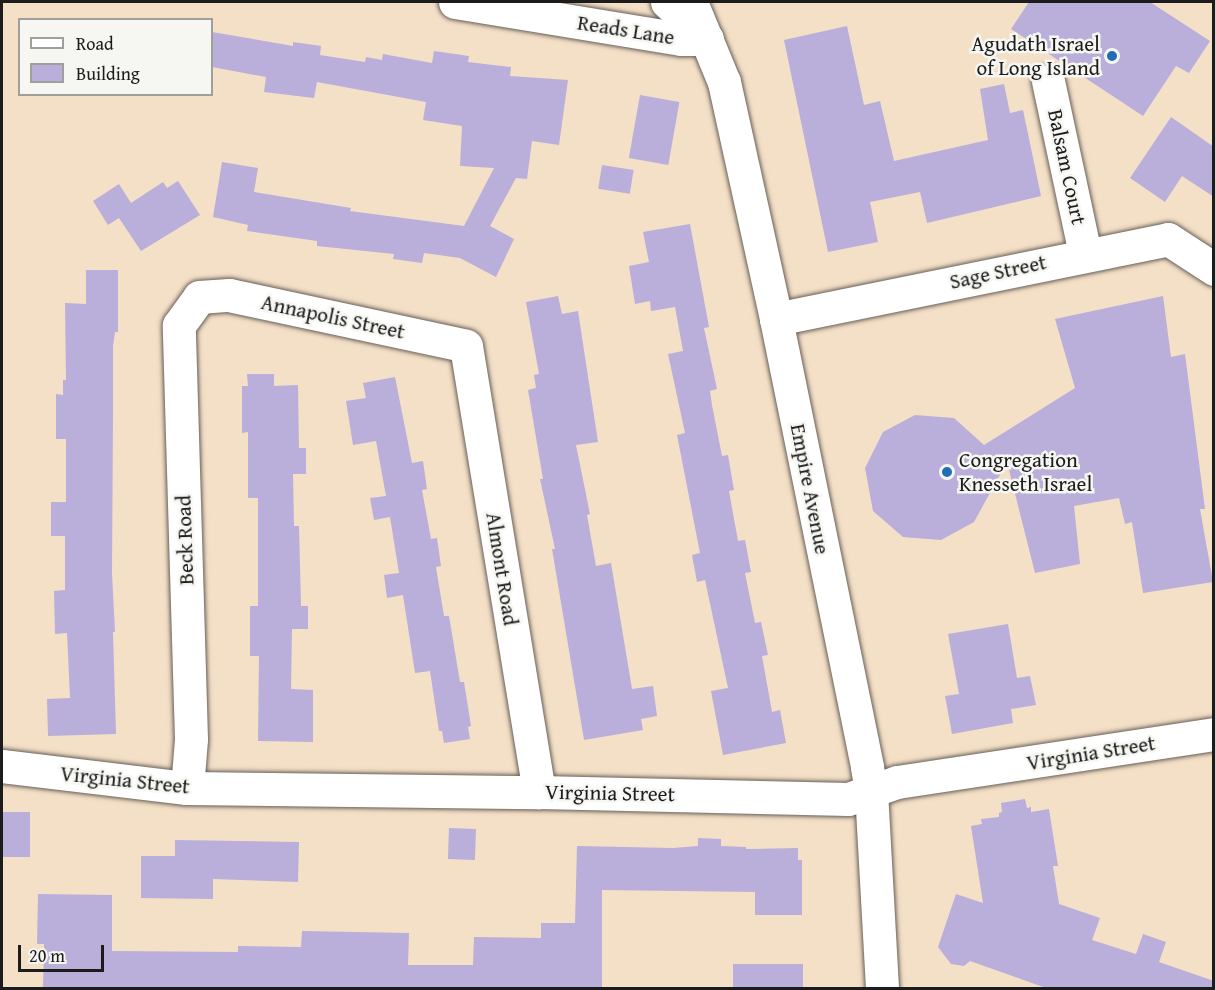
<!DOCTYPE html>
<style>
body{margin:0}
#map{position:relative;width:1215px;height:990px;overflow:hidden;background:#f4dfc7;font-family:"Gentium Book Plus",serif}
div>[style]{position:absolute}
[style*='--x']{left:calc(var(--x)*1px);top:calc(var(--y)*1px);width:calc(var(--w)*1px);rotate:calc(var(--a)*1deg)}
.building>*{inset:0;background:#b9afda;transform-origin:0 0}
.roads{filter:drop-shadow(0 0 2px #686058) drop-shadow(0 0 2px #686058)}
.minor>*{height:33px;margin:-16.5px;padding:0 16.5px;transform-origin:16.5px;border-radius:16.5px;background:#fff}
.major>*{height:33px;margin:-16.5px;padding:0 16.5px;transform-origin:16.5px;border-radius:16.5px;background:#fff}
.dots>*{width:16px;height:16px;translate:-50% -50%;box-sizing:border-box;border:3px solid #f6f6f2;border-radius:50%}
span{translate:-50% -50%;white-space:nowrap;text-align:center;line-height:1.15;-webkit-text-stroke:5px #f6f6f2;paint-order:stroke}
.street-label{font-size:21px;color:#1c1c1c}
.poi-label{font-size:21px;color:#1c1c1c}
.right{translate:-100% -50%;text-align:right}
.left{translate:0 -50%;text-align:left}
.frame{position:absolute;inset:0;border:3px solid #1c1c1c;pointer-events:none}
.legend{position:absolute;left:18px;top:18px;width:195px;height:78px;box-sizing:border-box;background:#f6f6f2;border:2px solid #9f9f9c;margin:0;padding:8px 10px;list-style:none;font-size:18px;color:#1c1c1c}
.legend li{display:flex;align-items:center;gap:12px;height:30px}
.legend b{width:30px;border:2px solid #9f9f9c}
.scale{position:absolute;left:18px;top:945px;width:86px;height:27px;box-sizing:border-box;border:3px solid #1c1c1c;border-top:0;padding-left:8px;font-size:18px;line-height:21px;white-space:nowrap;color:#1c1c1c;-webkit-text-stroke:4px #f6f6f2;paint-order:stroke}
</style>
<div id="map">
<div class="building">
<i style="clip-path:polygon(1029px 2px,1150px 2px,1210px 41px,1189px 73px,1176px 66px,1143px 116px,1011px 29px)"></i>
<i style="clip-path:polygon(847px 26px,864px 105px,880px 101px,894px 161px,988px 140px,980px 89px,1004px 84px,1010px 113px,1023px 110px,1041px 196px,927px 223px,920px 192px,870px 202px,878px 242px,828px 252px,784px 40px)"></i>
<i style="clip-path:polygon(212px 32px,293px 46px,293px 42px,321px 46px,320px 55px,365px 62px,366px 57px,382px 60px,383px 54px,432px 63px,434px 51px,469px 56px,468px 62px,511px 67px,510px 76px,568px 80px,559px 145px,532px 141px,527px 179px,516px 178px,490px 226px,514px 239px,496px 277px,460px 258px,424px 253px,422px 263px,393px 259px,394px 254px,317px 246px,317px 241px,247px 231px,248px 225px,213px 217px,222px 162px,258px 168px,254px 192px,351px 208px,350px 211px,464px 226px,494px 168px,460px 166px,462px 126px,423px 120px,426px 102px,317px 82px,314px 98px,264px 92px,266px 77px,212px 67px)"></i>
<i style="left:640px;top:95px;width:40px;height:64px;rotate:10deg"></i>
<i style="clip-path:polygon(1171px 117px,1214px 147px,1214px 197px,1182px 176px,1165px 202px,1130px 178px)"></i>
<i style="left:602px;top:165px;width:32px;height:24px;rotate:9deg"></i>
<i style="clip-path:polygon(178px 181px,200px 215px,141px 251px,119px 218px,108px 225px,93px 201px,119px 184px,131px 203px,163px 182px,167px 188px)"></i>
<i style="clip-path:polygon(690px 224px,709px 327px,704px 328px,717px 389px,710px 391px,712px 405px,722px 456px,728px 455px,734px 490px,729px 491px,738px 541px,745px 540px,751px 572px,745px 573px,755px 623px,761px 622px,768px 655px,762px 656px,772px 712px,780px 710px,786px 743px,723px 755px,711px 691px,728px 688px,705px 580px,697px 582px,692px 555px,700px 553px,677px 435px,685px 433px,668px 354px,683px 351px,675px 307px,651px 311px,650px 301px,635px 304px,629px 266px,649px 262px,643px 232px)"></i>
<i style="clip-path:polygon(86px 270px,118px 270px,118px 332px,115px 332px,113px 346px,113px 412px,112px 573px,115px 632px,113px 632px,116px 734px,48px 736px,47px 699px,70px 698px,67px 633px,55px 634px,54px 591px,65px 590px,65px 536px,51px 536px,51px 502px,66px 502px,66px 439px,56px 439px,56px 394px,63px 395px,63px 380px,66px 380px,65px 303px,86px 304px)"></i>
<i style="clip-path:polygon(558px 296px,562px 314px,578px 311px,598px 442px,576px 445px,590px 514px,587px 515px,596px 566px,611px 563px,632px 689px,653px 686px,657px 716px,641px 719px,643px 730px,584px 740px,552px 549px,555px 549px,540px 479px,543px 479px,528px 390px,536px 388px,534px 375px,539px 374px,526px 302px)"></i>
<i style="clip-path:polygon(1163px 296px,1171px 357px,1185px 354px,1205px 509px,1200px 509px,1213px 582px,1143px 593px,1132px 522px,1125px 524px,1119px 498px,1074px 506px,1080px 564px,1035px 573px,1007px 462px,974px 522px,941px 540px,903px 537px,873px 511px,865px 468px,883px 432px,915px 415px,954px 418px,984px 445px,1075px 388px,1055px 319px)"></i>
<i style="clip-path:polygon(247px 374px,274px 374px,274px 386px,298px 385px,299px 448px,306px 448px,306px 474px,293px 474px,294px 526px,299px 526px,301px 606px,308px 606px,308px 629px,292px 629px,291px 689px,313px 690px,313px 742px,258px 741px,259px 656px,250px 656px,250px 606px,258px 606px,258px 498px,248px 498px,248px 432px,242px 433px,242px 386px,248px 386px)"></i>
<i style="clip-path:polygon(395px 377px,412px 463px,423px 461px,427px 489px,422px 490px,431px 539px,437px 538px,441px 566px,436px 567px,444px 616px,449px 616px,460px 682px,464px 682px,471px 726px,468px 727px,470px 739px,444px 743px,442px 731px,439px 731px,430px 671px,415px 673px,403px 595px,387px 598px,384px 575px,399px 573px,390px 517px,374px 520px,370px 498px,386px 496px,376px 441px,353px 445px,346px 401px,366px 398px,363px 383px)"></i>
<i style="clip-path:polygon(1008px 624px,1017px 678px,1030px 676px,1036px 705px,1011px 709px,1013px 723px,952px 734px,945px 696px,959px 694px,948px 634px)"></i>
<i style="clip-path:polygon(1025px 799px,1027px 808px,1031px 807px,1031px 812px,1049px 809px,1058px 866px,1053px 866px,1059px 904px,1100px 918px,1092px 940px,1136px 954px,1143px 934px,1166px 942px,1159px 962px,1214px 981px,1214px 988px,1046px 988px,970px 961px,964px 966px,951px 964px,938px 947px,956px 894px,983px 903px,971px 826px,982px 824px,981px 819px,999px 817px,999px 813px,1002px 812px,1001px 803px)"></i>
<i style="left:2px;top:812px;width:28px;height:45px"></i>
<i style="left:449px;top:828px;width:27px;height:31px;rotate:2deg"></i>
<i style="clip-path:polygon(698px 838px,721px 839px,721px 846px,746px 847px,746px 849px,798px 848px,798px 860px,802px 860px,802px 915px,755px 915px,755px 892px,602px 890px,602px 988px,43px 988px,44px 944px,37px 944px,38px 894px,112px 895px,112px 951px,238px 952px,238px 946px,301px 947px,302px 931px,409px 933px,408px 965px,473px 965px,474px 937px,541px 938px,541px 923px,575px 923px,577px 846px,673px 848px,698px 846px)"></i>
<i style="clip-path:polygon(175px 840px,299px 842px,298px 882px,213px 879px,213px 899px,141px 898px,141px 856px,175px 856px)"></i>
<i style="left:803px;top:964px;width:24px;height:70px;rotate:90deg"></i>
</div>
<div class="roads">
<div class="minor">
<i style="--x:455;--y:2;--w:229;--a:9.3"></i>
<i style="--x:681;--y:39;--w:26;--a:0"></i>
<i style="--x:667;--y:2;--w:54;--a:42.8"></i>
<i style="--x:1048;--y:81;--w:177;--a:77.9"></i>
<i style="--x:776;--y:319;--w:400;--a:-11.5"></i>
<i style="--x:1168;--y:239;--w:55;--a:33.1"></i>
<i style="--x:2;--y:766;--w:186;--a:6.8"></i>
<i style="--x:187;--y:788;--w:352;--a:0.7"></i>
<i style="--x:539;--y:792;--w:309;--a:1.3"></i>
<i style="--x:848;--y:799;--w:52;--a:-19.1"></i>
<i style="--x:897;--y:782;--w:321;--a:-8.6"></i>
<i style="--x:187;--y:788;--w:49;--a:-85.3"></i>
<i style="--x:191;--y:739;--w:414;--a:-91.7"></i>
<i style="--x:179;--y:325;--w:34;--a:-54"></i>
<i style="--x:199;--y:297;--w:30;--a:-4"></i>
<i style="--x:229;--y:295;--w:242;--a:12.1"></i>
<i style="--x:466;--y:346;--w:452;--a:80.7"></i>
</div>
<div class="major">
<i style="--x:691;--y:2;--w:87;--a:67.6"></i>
<i style="--x:724;--y:82;--w:243;--a:77.6"></i>
<i style="--x:776;--y:319;--w:457;--a:78.5"></i>
<i style="--x:867;--y:767;--w:24;--a:81"></i>
<i style="--x:871;--y:791;--w:197;--a:86.8"></i>
</div>
</div>
<div class="dots">
<i style="left:1112px;top:56px;background:#1f6fb2"></i>
<i style="left:947px;top:472px;background:#1f6fb2"></i>
</div>
<div class="street-label">
<span style="left:626px;top:30px;rotate:9deg">Reads Lane</span>
<span style="left:1067px;top:167px;rotate:78deg">Balsam Court</span>
<span style="left:998px;top:272px;rotate:-12deg">Sage Street</span>
<span style="left:333px;top:317px;rotate:12deg">Annapolis Street</span>
<span style="left:810px;top:489px;rotate:79deg">Empire Avenue</span>
<span style="left:185px;top:540px;rotate:-92deg">Beck Road</span>
<span style="left:502px;top:569px;rotate:81deg">Almont Road</span>
<span style="left:1091px;top:753px;rotate:-9deg">Virginia Street</span>
<span style="left:125px;top:780px;rotate:6deg">Virginia Street</span>
<span style="left:610px;top:793px;rotate:1deg">Virginia Street</span>
</div>
<div class="poi-label">
<span class="right" style="left:1100px;top:56px">Agudath Israel<br>of Long Island</span>
<span class="left" style="left:959px;top:472px">Congregation<br>Knesseth Israel</span>
</div>
<div class="frame"></div>
<ul class="legend">
<li><b style="height:8px;background:#fff"></b>Road</li>
<li><b style="height:16px;background:#b9afda"></b>Building</li>
</ul>
<div class="scale">20 m</div>
</div>
